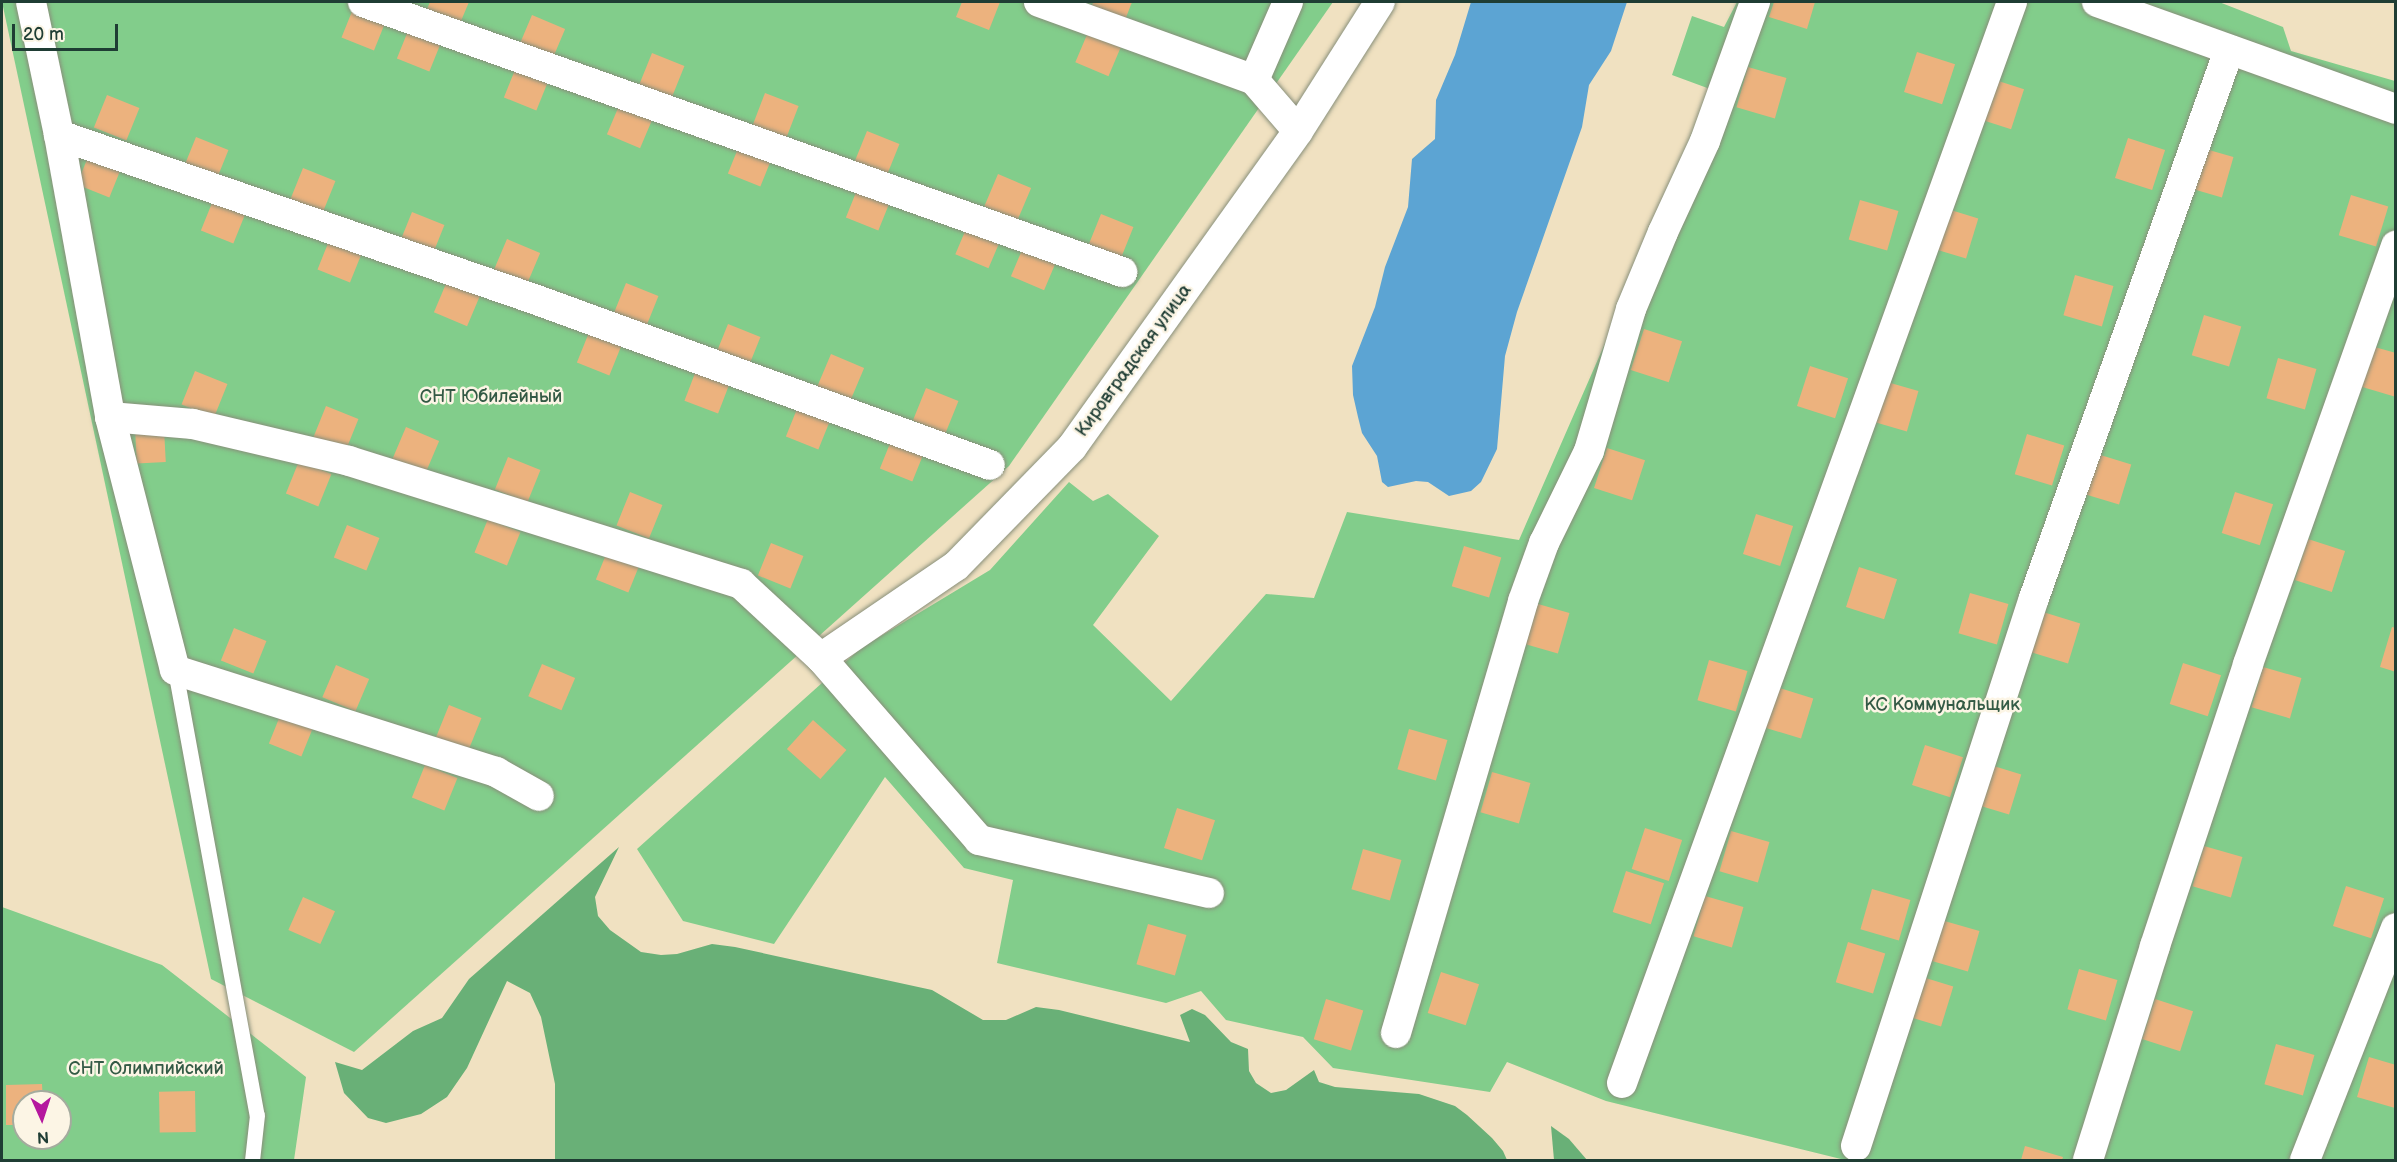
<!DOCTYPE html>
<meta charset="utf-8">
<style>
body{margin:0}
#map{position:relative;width:2397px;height:1162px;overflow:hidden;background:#f0e1c1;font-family:"Balsamiq Sans",sans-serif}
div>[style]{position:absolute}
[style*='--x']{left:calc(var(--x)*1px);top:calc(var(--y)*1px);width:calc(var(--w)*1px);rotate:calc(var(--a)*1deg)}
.green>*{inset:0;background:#82cd8b}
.forest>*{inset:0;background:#69b077}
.water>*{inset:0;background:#5ca4d3}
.building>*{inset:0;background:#ecb27e;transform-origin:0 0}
.roads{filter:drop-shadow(0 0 2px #888f7a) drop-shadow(0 0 2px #888f7a)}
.service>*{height:15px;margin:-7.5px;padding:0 7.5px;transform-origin:7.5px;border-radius:7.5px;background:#fff}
.minor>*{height:30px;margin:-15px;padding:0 15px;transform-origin:15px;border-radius:15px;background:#fff}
span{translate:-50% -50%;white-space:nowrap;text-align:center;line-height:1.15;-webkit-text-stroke:5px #fcf5e5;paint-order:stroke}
.street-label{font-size:18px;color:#1f3d34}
.park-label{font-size:18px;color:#335a45}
.frame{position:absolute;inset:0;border:3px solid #1f3d34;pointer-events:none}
.north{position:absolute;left:12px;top:1090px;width:60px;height:60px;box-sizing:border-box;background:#fcf5e5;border:2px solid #a4ab9e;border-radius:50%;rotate:177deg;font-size:16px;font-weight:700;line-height:24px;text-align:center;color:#1f3d34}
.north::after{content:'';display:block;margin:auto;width:21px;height:27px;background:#b5179e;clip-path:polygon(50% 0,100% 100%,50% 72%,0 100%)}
.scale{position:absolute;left:12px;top:24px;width:106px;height:27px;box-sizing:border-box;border:3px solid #1f3d34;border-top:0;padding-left:8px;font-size:18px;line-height:21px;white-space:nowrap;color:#1f3d34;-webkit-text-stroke:4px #fcf5e5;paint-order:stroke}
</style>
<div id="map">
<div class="green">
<i style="clip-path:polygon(2px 2px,1333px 2px,1009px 466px,354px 1052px,211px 979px)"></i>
<i style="clip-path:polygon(1737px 2px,2219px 2px,2283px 27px,2291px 51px,2395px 81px,2395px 1160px,1845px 1160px,1606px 1101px,1507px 1062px,1490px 1092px,1333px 1068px,1303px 1037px,1226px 1020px,1201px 991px,1166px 1003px,997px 963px,1013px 880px,964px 868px,885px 777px,774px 944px,683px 921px,637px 849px,861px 648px,990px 570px,1069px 482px,1093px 501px,1108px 494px,1159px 536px,1093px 625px,1171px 701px,1266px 594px,1314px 598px,1347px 512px,1519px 540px,1620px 309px,1710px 89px,1672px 75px,1692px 16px,1724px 27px)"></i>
<i style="clip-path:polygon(evenodd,2px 907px,162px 965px,306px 1077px,294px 1160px,2px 1160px,2px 907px,24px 1102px,60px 1102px,60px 1138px,24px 1138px,24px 1102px)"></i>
</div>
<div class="forest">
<i style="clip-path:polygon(619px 847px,595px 897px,598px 916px,610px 930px,641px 952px,661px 955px,677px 954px,712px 944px,735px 947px,932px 990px,983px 1020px,1006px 1020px,1036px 1007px,1059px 1010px,1190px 1042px,1180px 1015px,1192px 1009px,1205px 1015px,1231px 1042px,1248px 1049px,1249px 1071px,1256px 1083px,1271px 1093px,1286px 1090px,1314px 1070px,1319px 1082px,1335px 1087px,1419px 1094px,1455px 1106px,1467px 1115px,1492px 1138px,1503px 1151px,1507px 1160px,555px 1160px,555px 1084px,541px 1017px,530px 993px,507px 981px,467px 1068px,447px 1097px,421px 1114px,386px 1123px,368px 1118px,344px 1093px,335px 1062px,362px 1070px,413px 1031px,442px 1018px,469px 979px)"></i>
<i style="clip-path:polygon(1551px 1126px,1569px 1139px,1587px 1160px,1554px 1160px)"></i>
</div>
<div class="water">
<i style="clip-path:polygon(1471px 2px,1627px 2px,1611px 51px,1589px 85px,1582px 127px,1517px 312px,1505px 356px,1497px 449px,1481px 482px,1471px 491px,1449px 496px,1428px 482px,1416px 481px,1388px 487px,1382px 482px,1377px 456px,1362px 433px,1358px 417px,1353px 395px,1352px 366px,1375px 307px,1385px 267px,1408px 207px,1412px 159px,1435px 139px,1436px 100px,1455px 55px)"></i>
</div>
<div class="building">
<i style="clip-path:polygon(430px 2px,469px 2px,458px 28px,425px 14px)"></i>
<i style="clip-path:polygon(962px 2px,1000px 2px,989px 30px,956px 17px)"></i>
<i style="clip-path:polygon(1093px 2px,1132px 2px,1125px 20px,1092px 6px)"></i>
<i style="clip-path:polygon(1774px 2px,1815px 2px,1807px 29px,1769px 17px)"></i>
<i style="left:355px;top:4px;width:35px;height:36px;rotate:22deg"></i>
<i style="left:532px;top:15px;width:36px;height:36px;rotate:23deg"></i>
<i style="left:410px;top:26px;width:35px;height:35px;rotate:22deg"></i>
<i style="left:1089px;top:30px;width:36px;height:35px;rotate:23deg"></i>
<i style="left:1917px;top:52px;width:40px;height:42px;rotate:18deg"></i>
<i style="left:652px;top:53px;width:35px;height:35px;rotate:22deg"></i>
<i style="left:517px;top:65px;width:35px;height:35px;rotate:22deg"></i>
<i style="left:1748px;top:67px;width:40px;height:42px;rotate:16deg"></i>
<i style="left:1986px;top:77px;width:40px;height:42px;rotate:18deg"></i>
<i style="left:765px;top:93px;width:36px;height:35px;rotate:21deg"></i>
<i style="left:107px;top:95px;width:35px;height:35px;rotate:22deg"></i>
<i style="left:621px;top:101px;width:36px;height:36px;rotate:23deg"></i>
<i style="left:867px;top:131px;width:35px;height:35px;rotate:22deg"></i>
<i style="left:196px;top:137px;width:35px;height:35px;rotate:22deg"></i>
<i style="left:2128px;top:138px;width:39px;height:42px;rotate:18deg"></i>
<i style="left:741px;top:141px;width:35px;height:35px;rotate:22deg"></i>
<i style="left:2195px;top:146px;width:40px;height:42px;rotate:16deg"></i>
<i style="left:90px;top:152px;width:35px;height:35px;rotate:22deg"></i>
<i style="left:303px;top:168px;width:35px;height:35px;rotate:22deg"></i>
<i style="left:998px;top:174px;width:36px;height:35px;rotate:23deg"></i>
<i style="left:859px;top:185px;width:35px;height:35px;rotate:22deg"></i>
<i style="left:2351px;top:195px;width:39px;height:42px;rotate:17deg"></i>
<i style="left:214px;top:198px;width:35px;height:35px;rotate:22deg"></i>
<i style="left:1860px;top:200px;width:40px;height:41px;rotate:16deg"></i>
<i style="left:1941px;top:207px;width:39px;height:42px;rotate:17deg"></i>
<i style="left:412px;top:212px;width:35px;height:35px;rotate:22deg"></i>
<i style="left:1101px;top:214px;width:35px;height:36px;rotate:22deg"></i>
<i style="left:969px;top:222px;width:36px;height:35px;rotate:23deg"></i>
<i style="left:331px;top:236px;width:35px;height:36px;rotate:22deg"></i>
<i style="left:507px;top:239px;width:36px;height:35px;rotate:23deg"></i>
<i style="left:1025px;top:243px;width:36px;height:36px;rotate:23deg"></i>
<i style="left:2075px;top:275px;width:40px;height:42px;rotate:16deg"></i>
<i style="left:448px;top:279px;width:36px;height:36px;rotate:23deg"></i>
<i style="left:626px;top:283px;width:35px;height:36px;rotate:22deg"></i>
<i style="left:2204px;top:315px;width:39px;height:42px;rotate:17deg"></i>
<i style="left:728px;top:324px;width:35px;height:36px;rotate:22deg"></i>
<i style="left:1644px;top:329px;width:40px;height:43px;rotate:18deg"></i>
<i style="left:590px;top:330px;width:35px;height:35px;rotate:22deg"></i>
<i style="clip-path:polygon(2371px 346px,2396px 353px,2396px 397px,2359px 386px)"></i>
<i style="left:831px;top:354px;width:36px;height:36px;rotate:23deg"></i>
<i style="left:2278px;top:358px;width:40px;height:42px;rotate:16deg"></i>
<i style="left:1810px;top:366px;width:40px;height:42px;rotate:18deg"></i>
<i style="left:697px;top:368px;width:36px;height:35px;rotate:21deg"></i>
<i style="left:195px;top:371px;width:35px;height:36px;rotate:22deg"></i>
<i style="left:1880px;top:380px;width:40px;height:42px;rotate:16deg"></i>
<i style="left:926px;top:388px;width:35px;height:35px;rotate:22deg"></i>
<i style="left:799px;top:404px;width:35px;height:35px;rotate:22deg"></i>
<i style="left:326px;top:406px;width:35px;height:35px;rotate:22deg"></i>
<i style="left:406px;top:427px;width:36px;height:35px;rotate:23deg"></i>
<i style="left:164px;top:428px;width:34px;height:29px;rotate:87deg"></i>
<i style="left:2027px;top:434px;width:39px;height:42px;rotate:17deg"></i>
<i style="left:893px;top:436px;width:35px;height:35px;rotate:22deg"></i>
<i style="left:1607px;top:448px;width:40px;height:42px;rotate:18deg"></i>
<i style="left:2094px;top:453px;width:39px;height:42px;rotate:17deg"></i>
<i style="left:508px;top:457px;width:35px;height:35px;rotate:22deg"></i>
<i style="left:299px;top:461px;width:35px;height:35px;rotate:22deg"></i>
<i style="left:630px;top:492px;width:35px;height:36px;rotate:22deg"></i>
<i style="left:2235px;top:492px;width:40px;height:43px;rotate:18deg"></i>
<i style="left:1756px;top:514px;width:39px;height:42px;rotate:18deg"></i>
<i style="left:488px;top:519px;width:35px;height:36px;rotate:22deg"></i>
<i style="left:347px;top:525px;width:35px;height:35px;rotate:22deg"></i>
<i style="left:2308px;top:539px;width:39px;height:43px;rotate:18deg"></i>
<i style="left:771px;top:543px;width:35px;height:35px;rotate:22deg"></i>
<i style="left:1464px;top:546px;width:39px;height:42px;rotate:17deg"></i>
<i style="left:609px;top:547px;width:35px;height:35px;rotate:22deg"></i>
<i style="left:1859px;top:567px;width:40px;height:42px;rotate:18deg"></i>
<i style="left:1970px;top:593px;width:40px;height:42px;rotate:16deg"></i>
<i style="left:1531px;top:602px;width:40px;height:42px;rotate:16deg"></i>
<i style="left:2043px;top:612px;width:39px;height:42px;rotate:17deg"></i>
<i style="clip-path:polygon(2392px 627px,2396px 628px,2396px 672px,2380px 667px)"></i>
<i style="left:234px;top:628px;width:35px;height:35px;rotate:22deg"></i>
<i style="left:1709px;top:660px;width:40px;height:42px;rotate:16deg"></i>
<i style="left:2183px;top:663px;width:40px;height:43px;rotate:18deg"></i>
<i style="left:542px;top:664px;width:36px;height:35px;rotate:23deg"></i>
<i style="left:336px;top:665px;width:36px;height:35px;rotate:23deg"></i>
<i style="left:2263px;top:667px;width:40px;height:42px;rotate:16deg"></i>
<i style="left:1776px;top:687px;width:39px;height:42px;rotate:17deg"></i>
<i style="left:449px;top:705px;width:35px;height:35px;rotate:22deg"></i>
<i style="left:282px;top:711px;width:35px;height:35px;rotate:22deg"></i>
<i style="left:813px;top:720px;width:45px;height:39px;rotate:42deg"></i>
<i style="left:1409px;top:729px;width:40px;height:42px;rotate:16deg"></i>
<i style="left:1925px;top:745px;width:40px;height:42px;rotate:18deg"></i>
<i style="left:1984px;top:763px;width:39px;height:42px;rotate:17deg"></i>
<i style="left:425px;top:765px;width:35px;height:35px;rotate:22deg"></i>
<i style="left:1492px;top:772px;width:40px;height:42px;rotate:16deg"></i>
<i style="left:1177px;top:808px;width:40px;height:42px;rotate:18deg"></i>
<i style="left:1645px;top:828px;width:39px;height:43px;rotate:18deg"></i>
<i style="left:1731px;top:831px;width:40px;height:42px;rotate:16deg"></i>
<i style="left:2204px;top:846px;width:40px;height:42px;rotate:16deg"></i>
<i style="left:1363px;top:849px;width:40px;height:42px;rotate:16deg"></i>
<i style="left:1626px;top:871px;width:40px;height:43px;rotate:18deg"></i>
<i style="left:2346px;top:886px;width:40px;height:42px;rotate:18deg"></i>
<i style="left:1872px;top:889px;width:40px;height:42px;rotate:16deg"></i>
<i style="left:1705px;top:896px;width:40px;height:42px;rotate:16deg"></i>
<i style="left:303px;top:897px;width:35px;height:36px;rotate:24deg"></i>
<i style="left:1941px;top:920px;width:40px;height:42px;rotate:16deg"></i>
<i style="left:1148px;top:924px;width:40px;height:42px;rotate:16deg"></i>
<i style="left:1848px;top:942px;width:39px;height:42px;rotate:17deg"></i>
<i style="left:2079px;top:969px;width:40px;height:42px;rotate:16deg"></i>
<i style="left:1441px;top:972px;width:40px;height:43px;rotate:18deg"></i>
<i style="left:1916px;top:975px;width:39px;height:42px;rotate:17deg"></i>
<i style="left:1326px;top:999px;width:39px;height:42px;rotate:17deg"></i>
<i style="left:2155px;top:999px;width:40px;height:42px;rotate:18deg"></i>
<i style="left:2276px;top:1044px;width:40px;height:42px;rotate:16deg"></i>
<i style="clip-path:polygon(2369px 1057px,2396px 1065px,2395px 1108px,2357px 1097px)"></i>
<i style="clip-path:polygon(42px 1084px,43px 1102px,24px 1102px,24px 1125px,6px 1125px,6px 1085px)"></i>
<i style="left:195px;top:1091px;width:41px;height:36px;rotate:89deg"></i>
<i style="clip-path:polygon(2025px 1146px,2063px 1157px,2062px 1160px,2021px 1160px)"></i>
</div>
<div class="roads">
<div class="service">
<i style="--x:175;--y:670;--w:452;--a:79.6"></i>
<i style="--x:257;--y:1115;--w:45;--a:96.3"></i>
</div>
<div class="minor">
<i style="--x:31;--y:2;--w:136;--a:78.1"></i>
<i style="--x:59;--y:135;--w:287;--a:79.7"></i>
<i style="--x:110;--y:417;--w:261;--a:75.6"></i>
<i style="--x:175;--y:670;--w:337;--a:17.6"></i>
<i style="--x:496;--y:772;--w:49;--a:29.2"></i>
<i style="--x:363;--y:2;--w:806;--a:19.58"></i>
<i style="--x:1039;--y:2;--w:229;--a:19.9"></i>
<i style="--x:1288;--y:2;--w:85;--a:113.6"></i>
<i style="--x:1254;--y:80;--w:67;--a:49.2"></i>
<i style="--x:2097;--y:2;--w:318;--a:19.7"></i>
<i style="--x:59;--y:135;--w:503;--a:19.05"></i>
<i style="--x:534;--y:299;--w:485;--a:20"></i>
<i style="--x:110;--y:417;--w:83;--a:4.8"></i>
<i style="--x:193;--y:424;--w:160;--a:13.3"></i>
<i style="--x:349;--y:461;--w:411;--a:17.4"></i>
<i style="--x:741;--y:584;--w:109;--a:42.8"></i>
<i style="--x:821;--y:658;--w:241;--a:49"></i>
<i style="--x:979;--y:840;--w:236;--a:13"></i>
<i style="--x:821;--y:658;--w:163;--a:-34.3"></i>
<i style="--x:956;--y:566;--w:166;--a:-45.7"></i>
<i style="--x:1072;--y:447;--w:388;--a:-54.4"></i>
<i style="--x:1298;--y:131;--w:153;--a:-57.6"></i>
<i style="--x:1396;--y:1033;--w:450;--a:-73.6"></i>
<i style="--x:1523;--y:601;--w:62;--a:-70.1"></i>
<i style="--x:1544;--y:543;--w:102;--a:-63.9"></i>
<i style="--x:1589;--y:451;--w:148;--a:-73.5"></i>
<i style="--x:1631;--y:309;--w:83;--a:-67.4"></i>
<i style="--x:1663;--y:232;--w:100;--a:-65.2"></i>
<i style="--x:1705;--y:141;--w:148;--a:-70.2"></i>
<i style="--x:1622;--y:1083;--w:1149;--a:-70.16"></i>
<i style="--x:1856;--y:1146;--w:576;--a:-72.01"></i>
<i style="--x:2034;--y:598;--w:582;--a:-70.41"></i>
<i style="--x:2088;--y:1160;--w:224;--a:-72.6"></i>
<i style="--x:2155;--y:946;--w:297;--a:-71.7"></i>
<i style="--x:2248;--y:664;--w:444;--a:-70.5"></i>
<i style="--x:2305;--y:1160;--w:249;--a:-68.6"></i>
</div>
</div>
<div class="street-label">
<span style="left:1134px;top:361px;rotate:-54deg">Кировградская улица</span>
</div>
<div class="park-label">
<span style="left:491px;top:397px">СНТ Юбилейный</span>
<span style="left:1942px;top:705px">КС Коммунальщик</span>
<span style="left:146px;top:1069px">СНТ Олимпийский</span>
</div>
<div class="frame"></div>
<div class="north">N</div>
<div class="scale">20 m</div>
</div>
